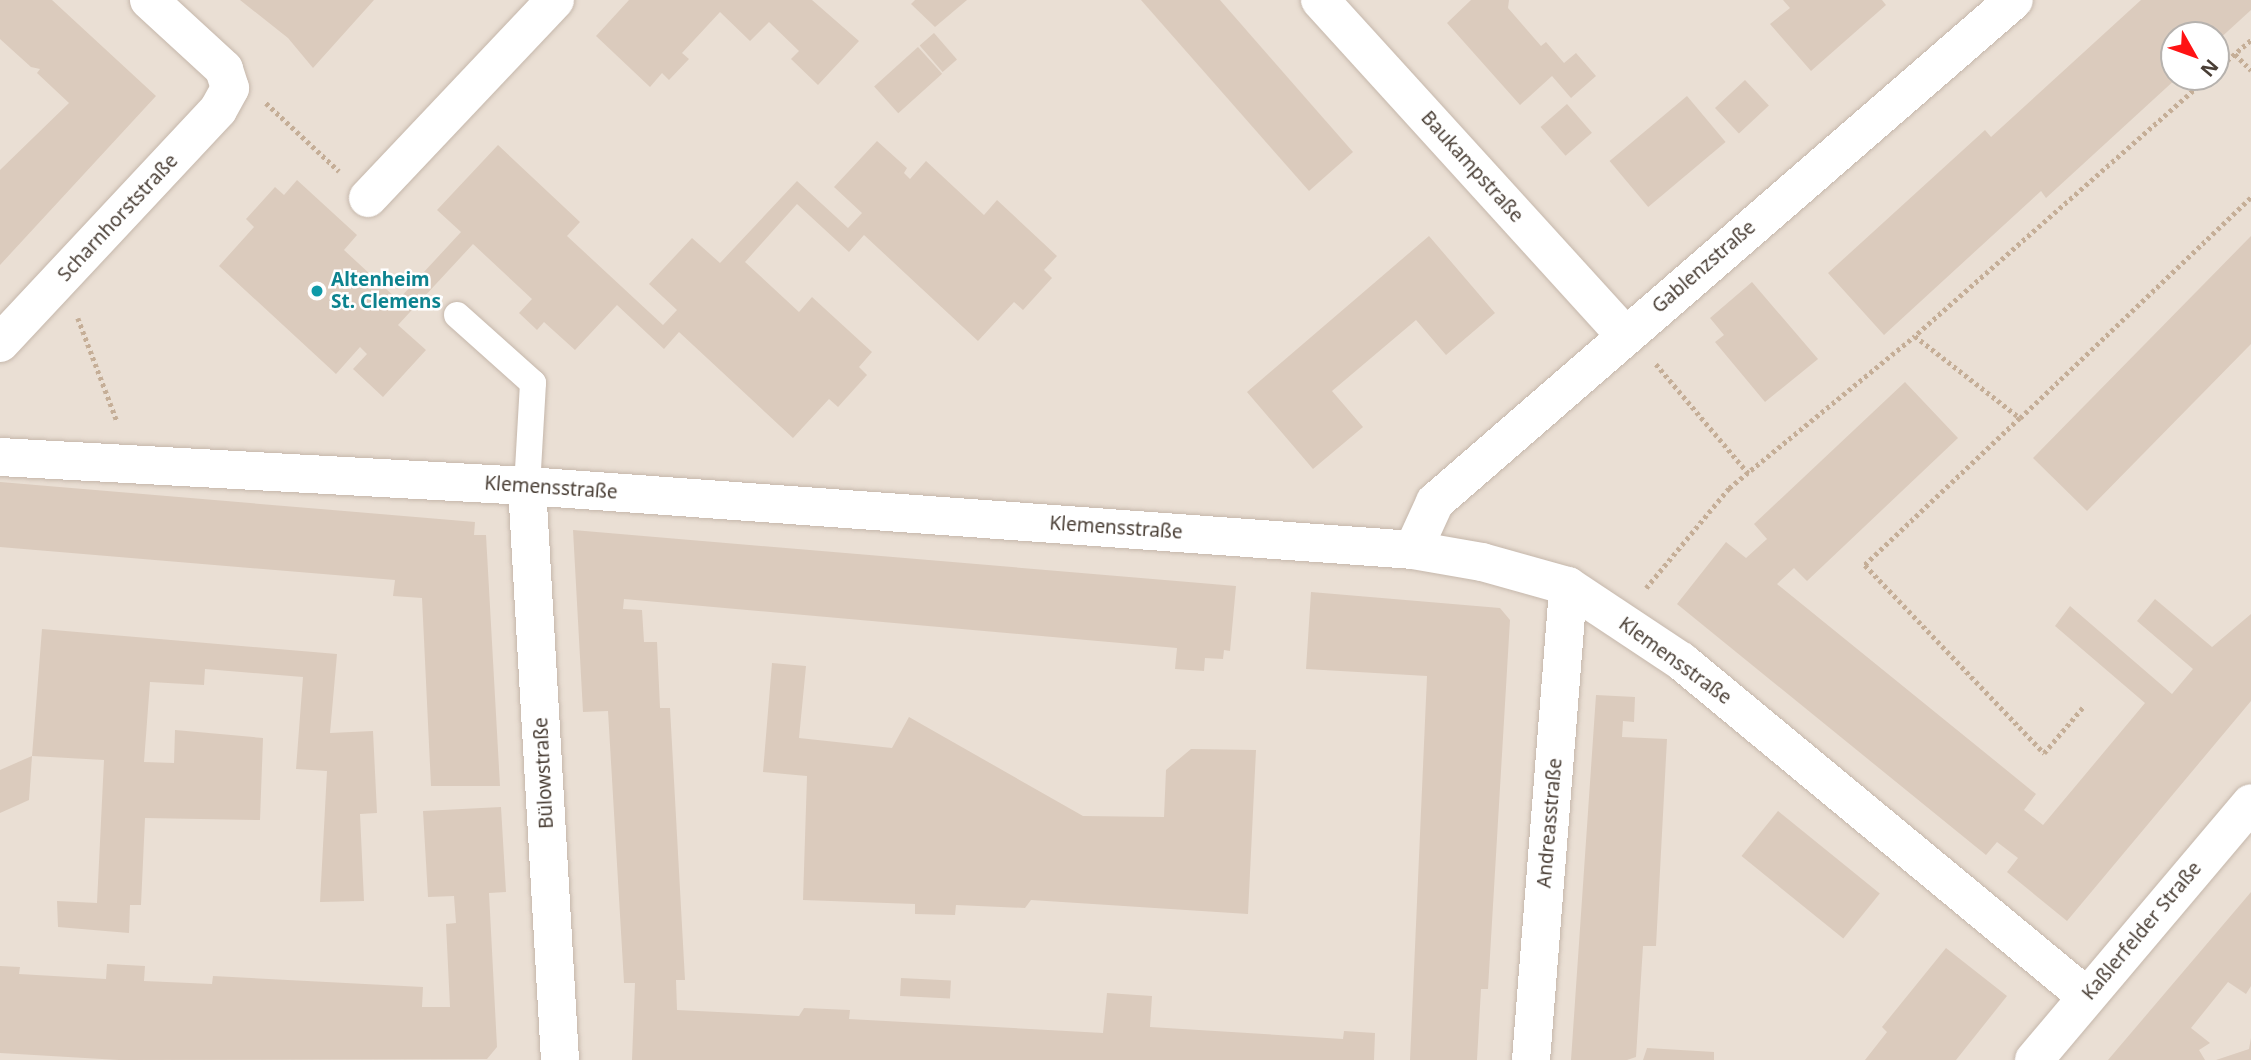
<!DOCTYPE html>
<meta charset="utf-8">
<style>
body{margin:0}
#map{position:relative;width:2251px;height:1060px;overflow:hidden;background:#f5eee6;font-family:"Noto Sans",sans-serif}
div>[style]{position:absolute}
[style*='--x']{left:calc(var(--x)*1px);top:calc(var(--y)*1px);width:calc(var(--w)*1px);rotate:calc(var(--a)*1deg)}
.residential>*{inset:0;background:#eadfd4}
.building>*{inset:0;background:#dbcbbd;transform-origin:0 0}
.path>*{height:4.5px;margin-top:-2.25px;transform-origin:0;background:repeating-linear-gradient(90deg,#c5ae97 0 3.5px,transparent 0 7px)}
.roads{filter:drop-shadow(0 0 2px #c5b7ab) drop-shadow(0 0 2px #c5b7ab)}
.lane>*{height:26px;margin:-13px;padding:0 13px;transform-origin:13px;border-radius:13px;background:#fff}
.street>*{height:38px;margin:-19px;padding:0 19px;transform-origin:19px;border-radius:19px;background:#fff}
.dots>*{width:19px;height:19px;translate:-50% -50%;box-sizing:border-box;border:4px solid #fff;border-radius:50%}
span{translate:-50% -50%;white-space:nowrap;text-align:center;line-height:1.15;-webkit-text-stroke:5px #fff;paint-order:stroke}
.street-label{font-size:19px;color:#493e35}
.culture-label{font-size:19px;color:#0d838f;font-weight:700}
.left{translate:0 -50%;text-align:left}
.north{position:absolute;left:2160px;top:21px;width:70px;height:70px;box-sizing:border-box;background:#fff;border:2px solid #b6b2ae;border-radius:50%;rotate:130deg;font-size:19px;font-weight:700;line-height:28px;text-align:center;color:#493e35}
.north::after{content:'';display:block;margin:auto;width:24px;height:32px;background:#ff1314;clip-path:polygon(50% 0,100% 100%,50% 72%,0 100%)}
</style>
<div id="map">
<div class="residential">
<i style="clip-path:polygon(evenodd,0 0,2251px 0,2251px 1060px,0 1060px,0 0,2174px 35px,2216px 35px,2216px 77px,2174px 77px,2174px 35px)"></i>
</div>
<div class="building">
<i style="clip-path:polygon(0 0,52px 0,156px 96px,0 265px,0 170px,69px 103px,37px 73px,40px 69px,31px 67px,0 39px)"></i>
<i style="clip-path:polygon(240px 0,374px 0,313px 68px,288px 38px)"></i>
<i style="clip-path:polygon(629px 0,812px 0,859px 41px,818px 85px,791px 59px,799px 51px,769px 22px,750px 41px,720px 12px,682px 53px,689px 59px,669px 80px,662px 73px,650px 87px,596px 36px)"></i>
<i style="clip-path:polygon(915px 0,967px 0,935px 27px,911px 4px)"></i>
<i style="clip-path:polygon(1141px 0,1220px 0,1353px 152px,1309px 191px)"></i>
<i style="clip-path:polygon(1471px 0,1509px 0,1508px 8px,1541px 46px,1546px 42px,1564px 63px,1576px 53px,1596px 76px,1571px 98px,1552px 76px,1520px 105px,1447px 23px)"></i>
<i style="clip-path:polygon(1783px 0,1882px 0,1886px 5px,1811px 71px,1770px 24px,1790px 8px)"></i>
<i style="clip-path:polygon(2141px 0,2251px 0,2251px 10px,2216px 42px,2216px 35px,2174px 35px,2178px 77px,2046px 198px,2041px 191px,1884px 335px,1828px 273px,1985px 130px,1991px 137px)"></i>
<i style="left:934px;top:33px;width:35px;height:19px;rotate:49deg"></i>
<i style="left:918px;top:47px;width:36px;height:59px;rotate:48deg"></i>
<i style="left:1745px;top:80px;width:35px;height:41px;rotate:47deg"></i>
<i style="left:1687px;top:96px;width:60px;height:101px;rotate:50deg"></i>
<i style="left:1567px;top:104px;width:38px;height:35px;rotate:49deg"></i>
<i style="clip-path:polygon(877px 141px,907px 168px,904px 173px,910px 179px,926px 161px,984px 215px,997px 200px,1057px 256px,1044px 270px,1052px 278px,1023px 310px,1014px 302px,978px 341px,864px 235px,849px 252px,797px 204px,745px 262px,799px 312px,812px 297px,872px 352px,859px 367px,867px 375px,838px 407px,829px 399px,793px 438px,679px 332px,664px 349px,617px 305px,575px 350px,544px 322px,537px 330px,519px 313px,532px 299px,473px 244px,398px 325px,426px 350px,383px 397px,353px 369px,367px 354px,360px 347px,336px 374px,219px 266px,254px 227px,246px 219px,275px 187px,284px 195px,297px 180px,357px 235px,344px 250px,398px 300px,461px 232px,437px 210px,498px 145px,580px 222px,567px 236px,663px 325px,677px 310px,649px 284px,692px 238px,720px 263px,797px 181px,848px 228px,862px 213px,834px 187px)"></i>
<i style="clip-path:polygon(1429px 236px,1495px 313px,1446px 355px,1416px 320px,1332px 391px,1363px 427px,1313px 469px,1247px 392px)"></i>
<i style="clip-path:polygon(2251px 236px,2251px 344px,2087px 511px,2033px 458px)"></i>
<i style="clip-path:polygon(1752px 282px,1818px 359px,1765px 402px,1715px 342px,1724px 335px,1710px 318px)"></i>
<i style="clip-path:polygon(1905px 382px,1958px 438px,1807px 581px,1794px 568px,1777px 584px,2036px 794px,2024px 810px,2043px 825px,2145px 703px,2055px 626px,2070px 606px,2172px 694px,2193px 669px,2137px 621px,2155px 599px,2212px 647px,2251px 614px,2251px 701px,2067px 921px,2007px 872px,2018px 858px,1997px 842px,1986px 855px,1677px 604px,1726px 542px,1746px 558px,1767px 539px,1754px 524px)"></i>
<i style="clip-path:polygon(0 482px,475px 522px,474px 535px,486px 535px,500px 786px,431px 786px,422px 598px,393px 596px,395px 580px,0 547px)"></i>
<i style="clip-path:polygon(573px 530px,1236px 586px,1230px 651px,1224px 650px,1223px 659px,1205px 658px,1204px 671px,1175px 669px,1177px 648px,624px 599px,623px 609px,642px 610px,644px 642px,657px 642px,660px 708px,670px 708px,685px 980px,676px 980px,677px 1010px,799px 1016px,804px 1008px,850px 1010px,849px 1019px,1103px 1033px,1107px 993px,1152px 996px,1150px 1027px,1343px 1039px,1344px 1031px,1375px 1033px,1374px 1060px,632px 1060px,635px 983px,624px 983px,608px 711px,583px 712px)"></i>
<i style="clip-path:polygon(1311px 592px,1500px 608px,1510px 620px,1488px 989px,1481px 989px,1477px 1060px,1410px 1060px,1427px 676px,1306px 669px)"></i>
<i style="clip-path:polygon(42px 629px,337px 654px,330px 733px,373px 731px,377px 813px,360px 814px,364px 901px,320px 902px,327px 771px,296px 769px,303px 677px,205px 669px,204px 685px,150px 682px,144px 762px,174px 763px,175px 730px,263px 738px,260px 820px,145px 818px,141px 905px,130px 905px,129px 933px,58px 927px,57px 901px,97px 903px,104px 760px,32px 756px)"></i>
<i style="clip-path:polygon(772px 663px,806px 666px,799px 738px,892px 748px,909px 717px,1083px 816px,1164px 817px,1166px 770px,1191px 749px,1256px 750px,1248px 914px,1031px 900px,1025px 908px,956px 905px,955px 915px,915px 914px,915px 904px,803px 900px,807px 776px,763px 772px)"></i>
<i style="clip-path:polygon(1596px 695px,1635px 697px,1634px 722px,1623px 721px,1622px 737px,1667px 739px,1656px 946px,1643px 946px,1636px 1057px,1627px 1060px,1571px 1060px)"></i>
<i style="clip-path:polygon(32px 756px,29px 800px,0 813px,0 770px)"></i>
<i style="clip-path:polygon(501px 807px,506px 892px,489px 893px,497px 1047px,487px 1059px,119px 1060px,0 1053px,0 966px,20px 967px,19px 974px,106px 979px,107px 964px,145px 966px,144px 981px,212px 984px,213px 976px,423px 987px,422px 1007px,450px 1007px,446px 924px,456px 923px,454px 896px,428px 897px,423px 811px)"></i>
<i style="left:1778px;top:811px;width:131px;height:58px;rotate:39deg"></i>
<i style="clip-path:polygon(2251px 892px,2251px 986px,2246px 994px,2228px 982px,2191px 1028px,2210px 1043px,2199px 1050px,2205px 1060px,2108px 1060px)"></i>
<i style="clip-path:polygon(1946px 948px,2007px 996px,1956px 1060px,1865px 1060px,1887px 1032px,1882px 1027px)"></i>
<i style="left:901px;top:978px;width:50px;height:18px;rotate:3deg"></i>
<i style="clip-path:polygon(2251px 1038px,2251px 1060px,2216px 1060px,2249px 1049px)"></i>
<i style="clip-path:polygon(1647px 1048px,1714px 1052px,1714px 1060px,1643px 1060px)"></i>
</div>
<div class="path">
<i style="--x:2235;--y:54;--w:23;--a:45"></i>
<i style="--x:2216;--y:70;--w:46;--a:-40.6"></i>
<i style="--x:2209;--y:77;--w:392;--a:138.6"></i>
<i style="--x:1915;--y:336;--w:133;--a:38"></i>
<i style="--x:2020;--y:418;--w:320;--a:-43.7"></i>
<i style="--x:266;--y:103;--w:100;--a:43"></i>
<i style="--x:78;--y:318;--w:110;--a:69.3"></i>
<i style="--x:1656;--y:364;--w:143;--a:49.8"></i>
<i style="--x:2020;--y:418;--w:214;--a:136.5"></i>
<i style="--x:1865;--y:565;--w:260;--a:46.4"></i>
<i style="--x:2044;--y:753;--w:62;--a:-49.6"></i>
<i style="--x:1646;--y:588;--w:130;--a:-50.3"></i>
<i style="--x:1729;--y:488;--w:240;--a:-39.3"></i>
</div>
<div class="roads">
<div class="lane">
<i style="--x:457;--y:315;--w:102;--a:41.8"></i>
<i style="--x:533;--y:383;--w:103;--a:93.3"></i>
</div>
<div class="street">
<i style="--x:1320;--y:0;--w:453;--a:47.7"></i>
<i style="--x:368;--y:198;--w:272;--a:-46.6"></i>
<i style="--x:0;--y:343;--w:319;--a:-46.9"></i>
<i style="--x:218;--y:110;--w:25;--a:-61"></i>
<i style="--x:230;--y:88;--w:20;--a:-108"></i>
<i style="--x:224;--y:69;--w:102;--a:-137.4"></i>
<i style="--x:0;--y:457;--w:528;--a:3.15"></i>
<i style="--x:527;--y:486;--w:888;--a:4.13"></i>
<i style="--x:1413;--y:550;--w:70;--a:9.9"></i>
<i style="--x:1482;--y:562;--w:89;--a:15.6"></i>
<i style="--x:1568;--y:586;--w:136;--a:33.6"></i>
<i style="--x:1681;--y:661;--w:526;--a:39.6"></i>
<i style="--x:527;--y:486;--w:575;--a:86.71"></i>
<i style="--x:1413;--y:550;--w:53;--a:-65.4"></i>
<i style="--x:1435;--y:502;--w:766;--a:-40.93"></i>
<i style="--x:1531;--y:1060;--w:475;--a:-85.5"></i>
<i style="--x:2034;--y:1060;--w:336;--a:-49.8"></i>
</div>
</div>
<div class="dots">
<i style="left:317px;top:291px;background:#0f9aa8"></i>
</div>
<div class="street-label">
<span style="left:1472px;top:167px;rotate:48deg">Baukampstraße</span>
<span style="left:118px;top:218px;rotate:-47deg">Scharnhorststraße</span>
<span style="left:1704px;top:267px;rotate:-41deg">Gablenzstraße</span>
<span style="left:551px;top:488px;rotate:4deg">Klemensstraße</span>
<span style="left:1116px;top:528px;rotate:4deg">Klemensstraße</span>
<span style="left:1675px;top:661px;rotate:36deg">Klemensstraße</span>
<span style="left:544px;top:773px;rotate:-93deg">Bülowstraße</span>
<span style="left:1550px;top:823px;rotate:-85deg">Andreasstraße</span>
<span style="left:2142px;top:931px;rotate:-50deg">Kaßlerfelder Straße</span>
</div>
<div class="culture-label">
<span class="left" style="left:331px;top:291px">Altenheim<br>St. Clemens</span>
</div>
<div class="north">N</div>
</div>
